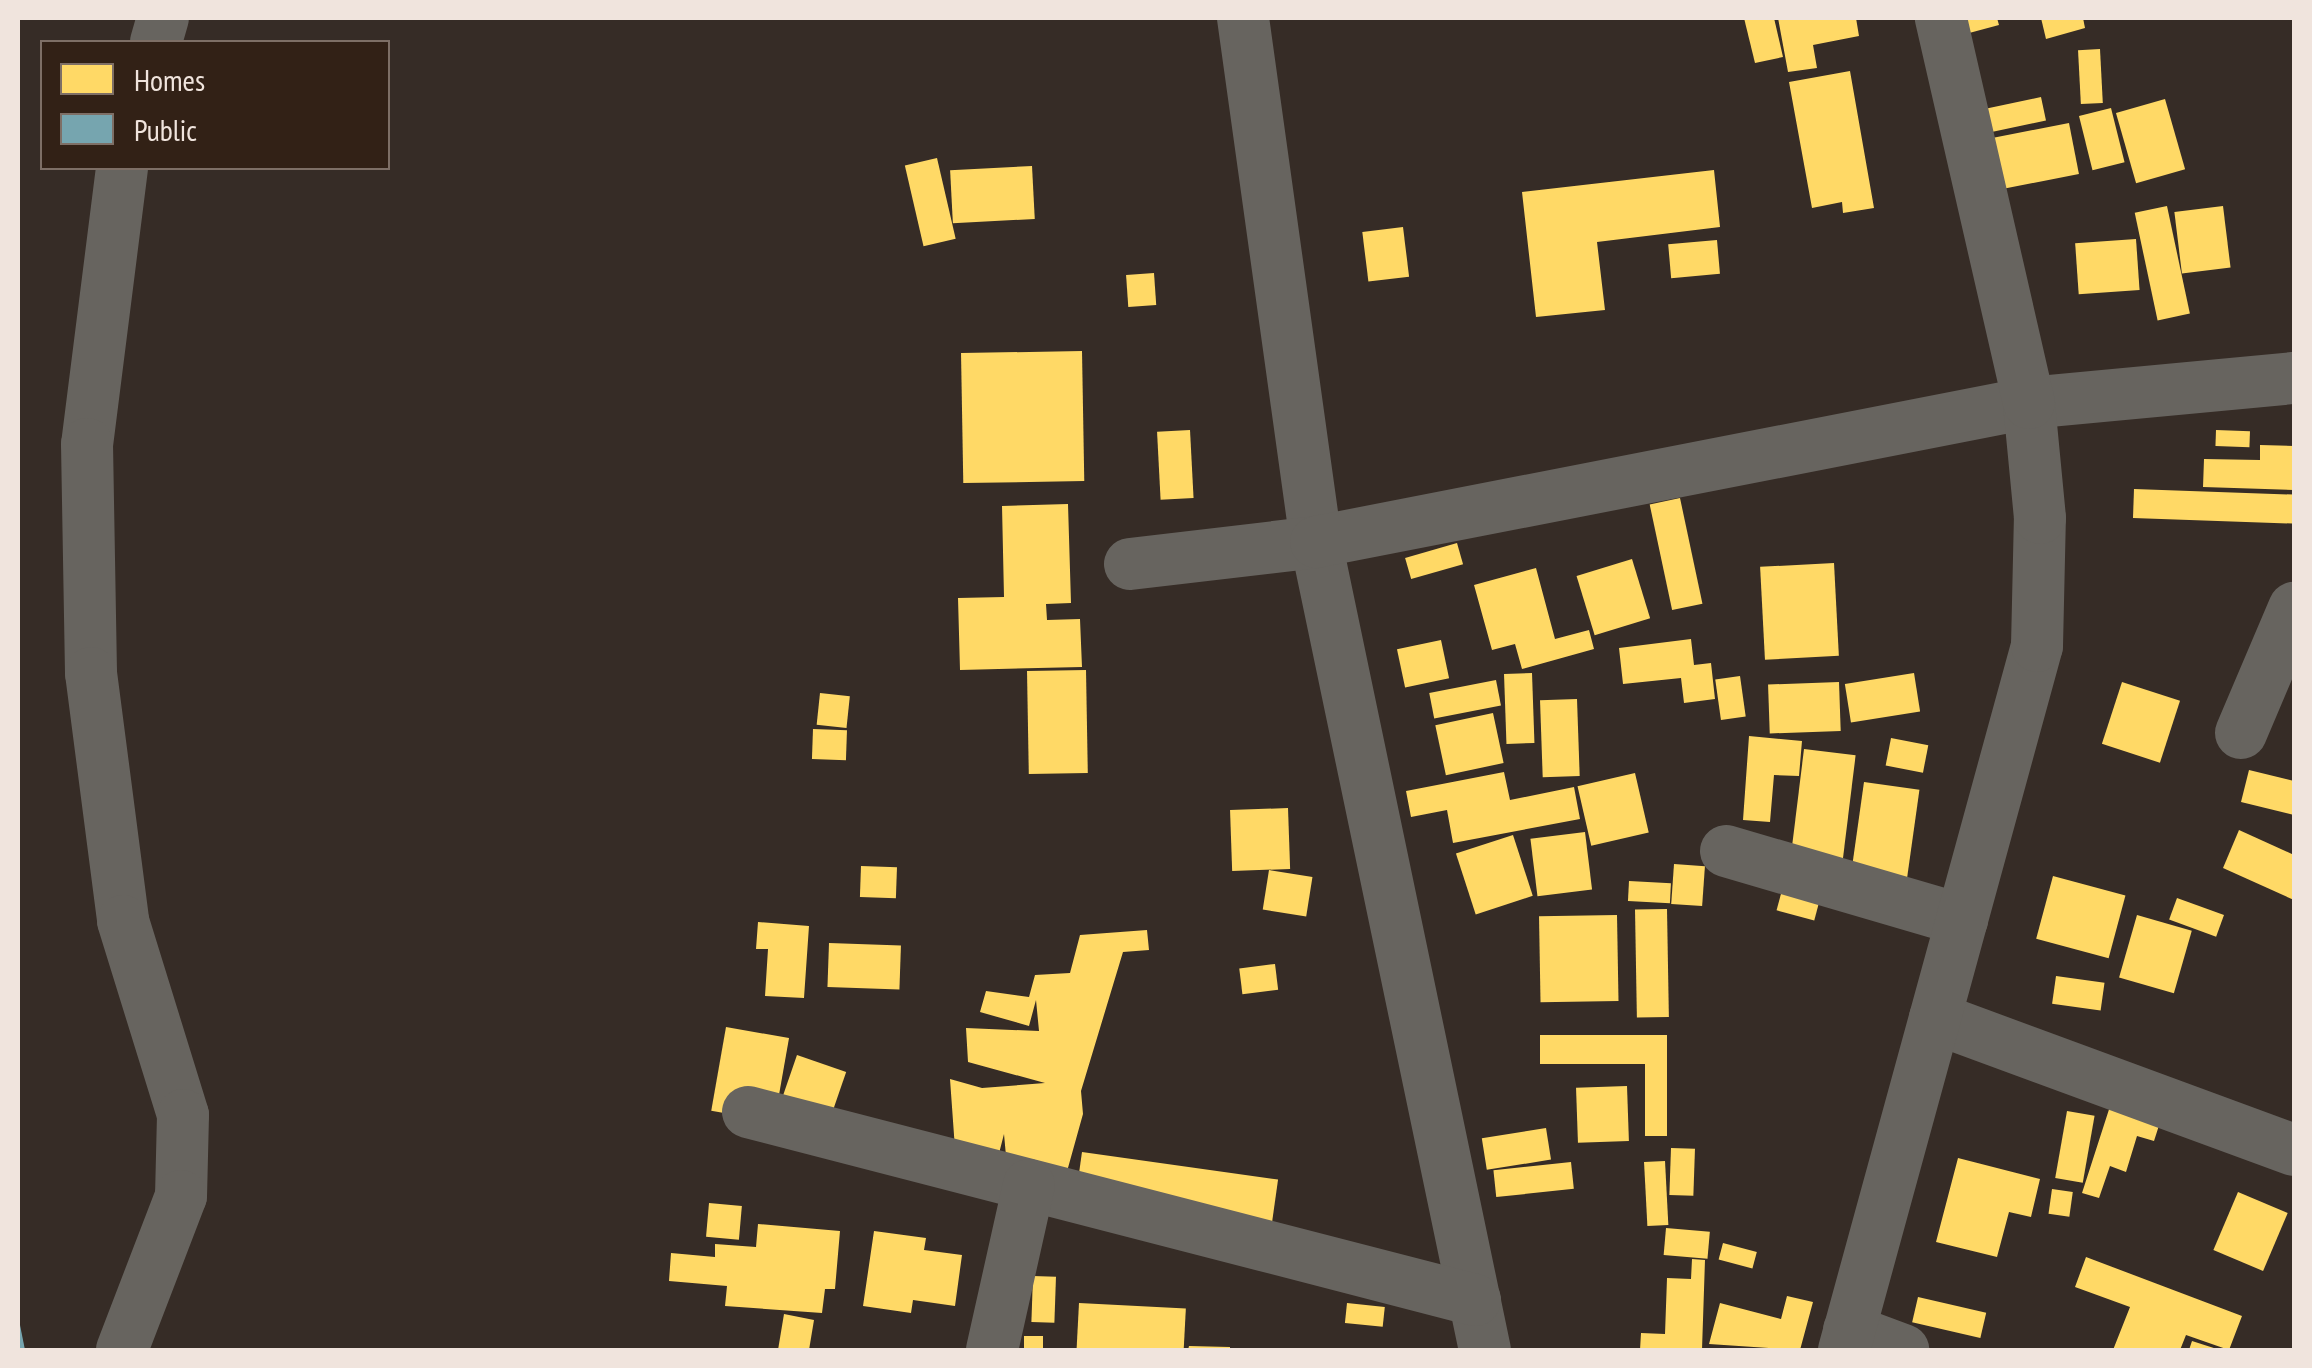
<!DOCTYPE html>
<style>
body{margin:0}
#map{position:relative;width:2312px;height:1368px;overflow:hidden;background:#362c26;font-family:"PT Sans Narrow",sans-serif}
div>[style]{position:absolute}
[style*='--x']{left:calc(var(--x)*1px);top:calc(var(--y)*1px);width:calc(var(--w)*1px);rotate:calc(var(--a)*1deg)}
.homes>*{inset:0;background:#ffd966;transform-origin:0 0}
.public>*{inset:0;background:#76a5af}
.minor>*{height:52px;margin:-26px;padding:0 26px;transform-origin:26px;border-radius:26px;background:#67645f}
span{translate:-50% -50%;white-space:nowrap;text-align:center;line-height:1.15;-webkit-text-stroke:10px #322116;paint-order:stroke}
.frame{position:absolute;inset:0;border:20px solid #f0e4dd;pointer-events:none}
.legend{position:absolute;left:40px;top:40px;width:350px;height:130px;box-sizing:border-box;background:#322116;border:2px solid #7e6f66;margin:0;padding:12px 18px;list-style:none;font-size:30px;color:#f0e4dd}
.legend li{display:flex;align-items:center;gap:20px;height:50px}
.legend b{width:50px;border:2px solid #7e6f66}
</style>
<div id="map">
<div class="homes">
<i style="clip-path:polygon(1744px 18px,1774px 18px,1783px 57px,1755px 63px)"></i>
<i style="clip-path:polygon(1778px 18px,1856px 18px,1859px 36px,1813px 45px,1817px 68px,1788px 72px)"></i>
<i style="clip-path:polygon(1953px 18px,1997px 18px,1999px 25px,1958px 36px)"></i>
<i style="clip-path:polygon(2041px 18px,2083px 18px,2085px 28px,2046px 39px)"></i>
<i style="left:2100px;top:49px;width:54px;height:22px;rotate:87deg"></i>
<i style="clip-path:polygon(1850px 71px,1874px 208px,1843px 213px,1842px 202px,1812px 208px,1789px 82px)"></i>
<i style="left:2041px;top:97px;width:24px;height:76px;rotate:78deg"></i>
<i style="left:2165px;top:99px;width:73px;height:51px;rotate:74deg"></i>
<i style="left:2111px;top:108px;width:56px;height:33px;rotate:76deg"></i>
<i style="left:2069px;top:123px;width:52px;height:95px;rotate:79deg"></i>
<i style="left:937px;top:158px;width:83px;height:33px;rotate:77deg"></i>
<i style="left:1032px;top:166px;width:53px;height:82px;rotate:87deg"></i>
<i style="clip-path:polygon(1714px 170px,1720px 227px,1597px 242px,1605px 310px,1536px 317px,1522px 192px)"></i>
<i style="left:2167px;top:206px;width:110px;height:33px;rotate:78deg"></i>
<i style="left:2223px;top:206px;width:62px;height:49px;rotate:83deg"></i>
<i style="left:1403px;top:227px;width:50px;height:41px;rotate:83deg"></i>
<i style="left:2136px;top:239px;width:51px;height:61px;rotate:86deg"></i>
<i style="left:1717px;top:240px;width:34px;height:49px;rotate:85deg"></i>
<i style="left:1154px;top:273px;width:32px;height:28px;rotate:86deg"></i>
<i style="left:1082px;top:351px;width:130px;height:121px;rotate:89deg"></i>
<i style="left:1190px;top:430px;width:68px;height:33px;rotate:87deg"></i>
<i style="left:2216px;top:430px;width:34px;height:16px;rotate:2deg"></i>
<i style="clip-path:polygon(2260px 445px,2294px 446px,2294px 490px,2203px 487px,2204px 459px,2260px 460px)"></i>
<i style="left:2134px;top:489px;width:160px;height:29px;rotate:2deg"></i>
<i style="left:1680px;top:498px;width:108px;height:31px;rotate:78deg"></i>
<i style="clip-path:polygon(1068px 504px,1071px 603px,1046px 604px,1047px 620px,1080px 619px,1082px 667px,960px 670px,958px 598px,1004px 597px,1002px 506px)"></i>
<i style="left:1457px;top:543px;width:22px;height:54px;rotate:74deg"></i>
<i style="left:1632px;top:559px;width:62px;height:58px;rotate:73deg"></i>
<i style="left:1834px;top:563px;width:93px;height:74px;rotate:87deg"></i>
<i style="clip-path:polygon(1536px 568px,1555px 639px,1589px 630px,1594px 649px,1522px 669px,1515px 644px,1492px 650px,1474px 585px)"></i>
<i style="clip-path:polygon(1691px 639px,1694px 665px,1711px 663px,1715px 699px,1684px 703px,1681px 678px,1623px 684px,1619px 648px)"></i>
<i style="left:1441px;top:640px;width:39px;height:45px;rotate:78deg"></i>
<i style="left:1086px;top:670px;width:103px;height:59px;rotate:89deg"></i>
<i style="left:1532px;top:673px;width:70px;height:28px;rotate:88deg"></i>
<i style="left:1914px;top:673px;width:39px;height:70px;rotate:81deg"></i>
<i style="left:1740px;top:676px;width:41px;height:25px;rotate:82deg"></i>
<i style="left:1496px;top:680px;width:26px;height:68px;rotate:79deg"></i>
<i style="left:1839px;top:682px;width:49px;height:71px;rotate:88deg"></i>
<i style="left:2122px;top:682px;width:61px;height:65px;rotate:18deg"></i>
<i style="left:820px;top:693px;width:30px;height:32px;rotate:6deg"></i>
<i style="left:1577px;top:699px;width:77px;height:37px;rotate:88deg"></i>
<i style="left:1493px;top:713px;width:51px;height:59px;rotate:78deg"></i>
<i style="left:813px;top:729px;width:34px;height:30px;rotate:2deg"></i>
<i style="clip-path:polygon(1749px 736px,1802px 741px,1799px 776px,1774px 775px,1770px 822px,1743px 820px)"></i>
<i style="left:1891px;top:738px;width:38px;height:28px;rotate:11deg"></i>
<i style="left:1804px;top:749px;width:52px;height:105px;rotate:7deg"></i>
<i style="clip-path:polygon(2249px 770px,2294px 781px,2294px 815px,2241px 802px)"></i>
<i style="clip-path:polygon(1504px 772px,1510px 800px,1574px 787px,1580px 819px,1453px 843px,1447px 810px,1411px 817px,1406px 791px)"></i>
<i style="left:1635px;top:773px;width:61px;height:59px;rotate:77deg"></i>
<i style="left:1864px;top:782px;width:56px;height:91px;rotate:8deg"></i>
<i style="left:1288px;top:808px;width:61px;height:58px;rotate:88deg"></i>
<i style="clip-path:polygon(2239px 830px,2294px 855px,2294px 900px,2223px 868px)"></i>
<i style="left:1585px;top:832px;width:58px;height:55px;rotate:83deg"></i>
<i style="left:1513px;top:835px;width:64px;height:60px;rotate:72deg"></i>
<i style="left:1674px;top:864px;width:31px;height:40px;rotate:4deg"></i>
<i style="left:861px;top:866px;width:36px;height:31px;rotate:2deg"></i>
<i style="left:1269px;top:870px;width:44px;height:40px;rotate:9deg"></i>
<i style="left:2053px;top:876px;width:75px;height:65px;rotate:15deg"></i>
<i style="left:1629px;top:881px;width:42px;height:20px;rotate:3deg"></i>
<i style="left:1782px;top:890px;width:39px;height:21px;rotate:15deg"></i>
<i style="left:2177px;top:898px;width:50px;height:23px;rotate:20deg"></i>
<i style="left:1667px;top:909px;width:108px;height:32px;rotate:89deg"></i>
<i style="left:1617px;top:915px;width:86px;height:78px;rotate:89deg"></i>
<i style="left:2137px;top:915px;width:57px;height:65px;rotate:16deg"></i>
<i style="clip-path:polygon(758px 922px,809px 926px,804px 998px,765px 996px,768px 949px,756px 949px)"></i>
<i style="clip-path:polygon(1147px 930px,1149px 950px,1123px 952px,1081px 1091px,1083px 1114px,1061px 1193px,1008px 1178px,1004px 1134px,994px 1173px,956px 1163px,950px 1079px,982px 1088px,1045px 1083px,968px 1062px,966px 1028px,1039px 1031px,1036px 1000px,1029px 1026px,980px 1012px,986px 991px,1029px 997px,1035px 975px,1070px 973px,1080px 935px)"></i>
<i style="left:829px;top:943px;width:72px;height:44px;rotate:2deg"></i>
<i style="left:1275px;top:964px;width:26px;height:36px;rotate:83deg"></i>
<i style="left:2056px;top:976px;width:49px;height:28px;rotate:8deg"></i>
<i style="left:726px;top:1027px;width:64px;height:85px;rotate:10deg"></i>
<i style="clip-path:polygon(1540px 1035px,1667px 1035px,1667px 1136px,1645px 1136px,1645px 1064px,1540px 1064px)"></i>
<i style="left:797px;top:1055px;width:52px;height:54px;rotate:19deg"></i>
<i style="left:1627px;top:1086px;width:55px;height:51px;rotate:88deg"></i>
<i style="clip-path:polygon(2113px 1097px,2163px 1113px,2154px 1141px,2137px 1136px,2126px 1172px,2110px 1166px,2099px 1198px,2082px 1193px)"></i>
<i style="left:2067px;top:1111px;width:28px;height:68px;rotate:10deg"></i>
<i style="left:1546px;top:1128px;width:32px;height:65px;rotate:81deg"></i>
<i style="left:1671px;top:1148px;width:24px;height:47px;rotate:2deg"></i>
<i style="left:1082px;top:1152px;width:198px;height:51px;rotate:8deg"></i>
<i style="clip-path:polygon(1958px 1158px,2040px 1179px,2031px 1217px,2009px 1212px,1997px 1257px,1936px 1242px)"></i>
<i style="left:1665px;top:1161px;width:64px;height:21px;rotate:87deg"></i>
<i style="left:1571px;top:1162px;width:27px;height:78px;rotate:84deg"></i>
<i style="left:2052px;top:1189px;width:21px;height:25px;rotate:8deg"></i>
<i style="left:2238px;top:1192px;width:54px;height:63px;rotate:23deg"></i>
<i style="left:709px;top:1203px;width:33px;height:34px;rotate:5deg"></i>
<i style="clip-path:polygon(758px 1224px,840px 1231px,835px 1289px,825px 1289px,822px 1313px,725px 1306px,727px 1286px,669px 1281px,671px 1253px,715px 1257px,715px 1244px,756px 1247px)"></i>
<i style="left:1666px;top:1228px;width:44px;height:27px;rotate:5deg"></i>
<i style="clip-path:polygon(874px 1231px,926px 1238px,924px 1250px,962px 1255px,955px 1306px,913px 1300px,911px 1313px,863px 1306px)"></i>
<i style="left:1723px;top:1243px;width:35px;height:17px;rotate:15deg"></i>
<i style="clip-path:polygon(2086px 1257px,2242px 1316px,2229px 1350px,2186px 1335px,2180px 1350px,2113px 1350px,2130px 1307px,2075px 1287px)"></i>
<i style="clip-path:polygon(1692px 1259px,1705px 1260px,1702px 1350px,1640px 1350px,1641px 1333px,1665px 1334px,1667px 1278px,1691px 1279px)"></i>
<i style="left:1033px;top:1276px;width:23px;height:46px;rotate:2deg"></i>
<i style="clip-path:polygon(1787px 1296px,1813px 1302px,1800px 1350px,1709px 1344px,1720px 1303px,1781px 1319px)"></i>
<i style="left:1918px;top:1297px;width:70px;height:26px;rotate:13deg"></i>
<i style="left:1079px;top:1303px;width:107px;height:47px;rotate:3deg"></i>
<i style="left:1347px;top:1303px;width:38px;height:20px;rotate:6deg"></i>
<i style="clip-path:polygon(784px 1314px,814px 1320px,809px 1350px,778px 1350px)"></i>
<i style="left:1024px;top:1336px;width:19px;height:14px"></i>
<i style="clip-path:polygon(2192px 1341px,2220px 1350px,2189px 1350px)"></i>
<i style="clip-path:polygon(1189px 1346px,1230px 1347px,1230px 1350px,1188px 1350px)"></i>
</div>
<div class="public">
<i style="clip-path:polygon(19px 1320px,25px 1350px,18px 1350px)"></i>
</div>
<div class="minor">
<i style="--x:1243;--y:18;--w:529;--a:82.07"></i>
<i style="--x:1316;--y:542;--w:825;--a:78.19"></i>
<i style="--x:156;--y:42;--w:25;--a:-74"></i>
<i style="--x:122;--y:168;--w:278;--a:97.2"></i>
<i style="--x:87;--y:444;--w:229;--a:89"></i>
<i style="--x:91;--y:673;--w:250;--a:82.6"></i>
<i style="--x:123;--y:921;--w:203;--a:72.8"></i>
<i style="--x:183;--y:1115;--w:81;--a:91.4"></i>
<i style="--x:181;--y:1196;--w:165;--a:111"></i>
<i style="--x:1130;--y:564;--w:187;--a:-6.7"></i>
<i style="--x:1316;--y:542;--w:726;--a:-11.03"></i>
<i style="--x:2029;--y:403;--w:266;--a:-5.4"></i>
<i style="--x:2241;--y:733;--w:136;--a:-67"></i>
<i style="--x:1726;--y:851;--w:246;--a:16.3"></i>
<i style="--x:1935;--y:1018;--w:382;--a:20.2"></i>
<i style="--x:748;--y:1112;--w:751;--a:14.5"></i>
<i style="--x:1849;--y:1330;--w:58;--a:20.3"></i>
<i style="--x:992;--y:1350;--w:169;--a:-77.4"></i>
<i style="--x:1844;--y:1350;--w:730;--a:-74.67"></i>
<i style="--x:2037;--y:646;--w:128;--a:-88.7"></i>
<i style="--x:2040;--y:518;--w:116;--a:-95.5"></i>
<i style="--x:2029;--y:403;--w:395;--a:-102.9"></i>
</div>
<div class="frame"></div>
<ul class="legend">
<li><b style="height:28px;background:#ffd966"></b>Homes</li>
<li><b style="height:28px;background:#76a5af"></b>Public</li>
</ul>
</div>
